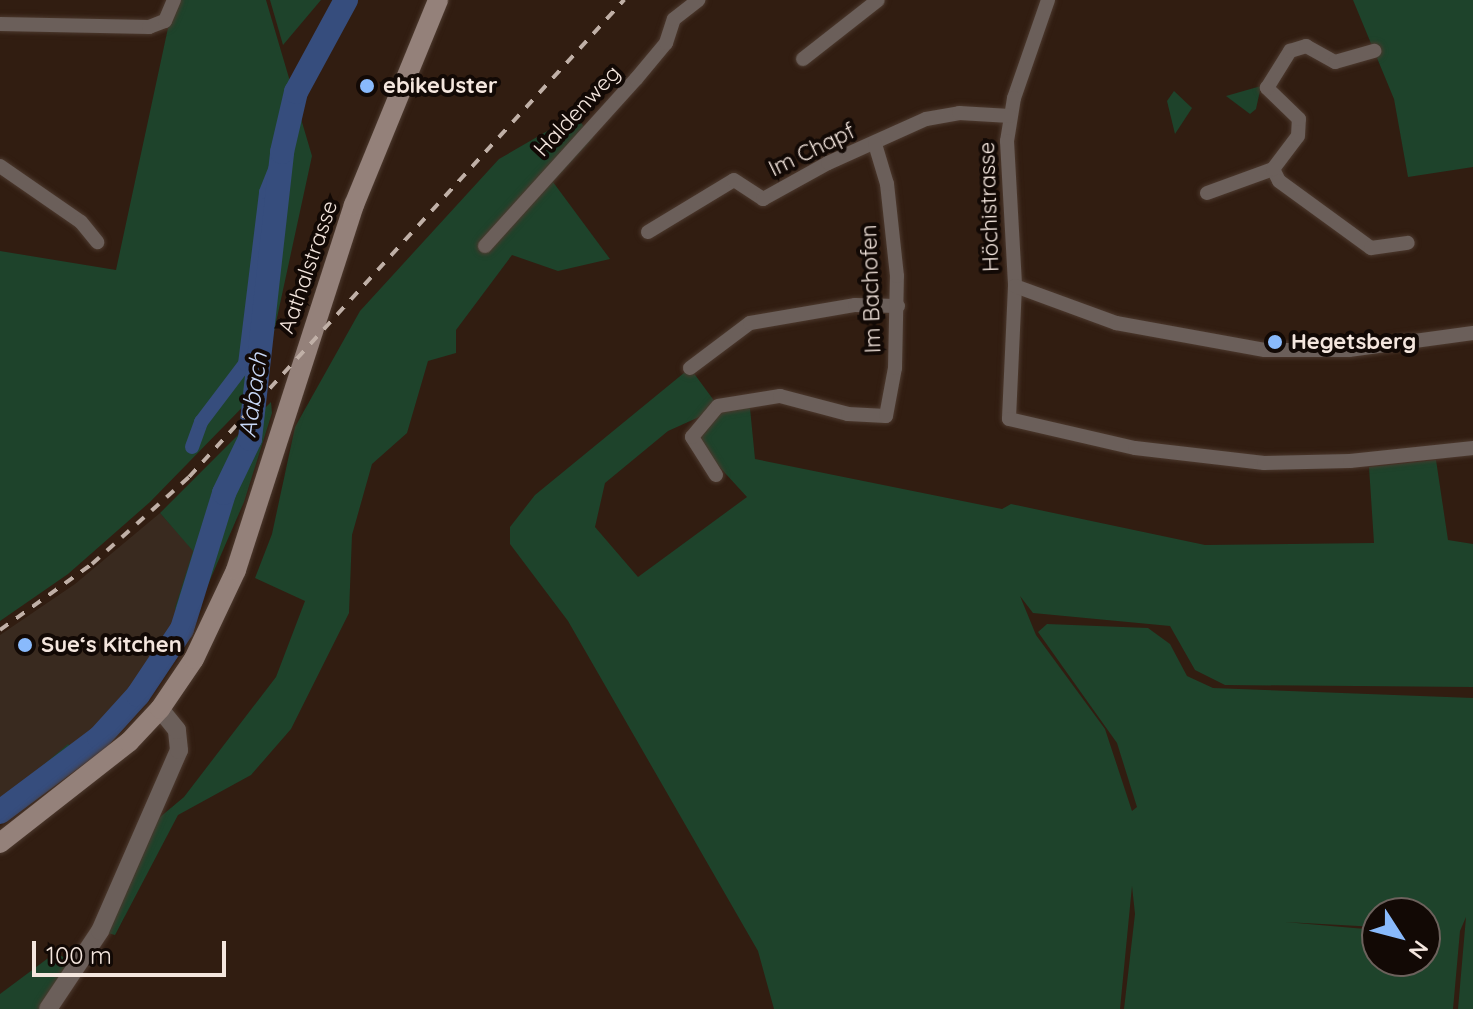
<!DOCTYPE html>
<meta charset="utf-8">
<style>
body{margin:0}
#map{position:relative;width:1473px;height:1009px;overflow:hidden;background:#311d11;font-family:Quicksand,sans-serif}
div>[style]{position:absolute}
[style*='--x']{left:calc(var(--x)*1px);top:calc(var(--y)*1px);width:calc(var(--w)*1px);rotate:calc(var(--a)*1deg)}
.industrial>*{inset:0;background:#392a1f}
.green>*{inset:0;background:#1e432b}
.canal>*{height:14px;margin:-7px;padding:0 7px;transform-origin:7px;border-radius:7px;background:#364d7d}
.river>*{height:24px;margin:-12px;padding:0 12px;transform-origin:12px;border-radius:12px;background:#364d7d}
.roads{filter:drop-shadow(0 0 2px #4c392e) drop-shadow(0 0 2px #4c392e)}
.minor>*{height:14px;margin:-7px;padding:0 7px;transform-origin:7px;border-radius:7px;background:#6b5f5a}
.tertiary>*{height:18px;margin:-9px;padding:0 9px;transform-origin:9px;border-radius:9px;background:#6b5f5a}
.secondary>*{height:20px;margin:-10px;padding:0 10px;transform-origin:10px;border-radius:10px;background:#94817a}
.rail>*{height:4px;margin-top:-2px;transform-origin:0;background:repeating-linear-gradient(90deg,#c0b0a7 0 10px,transparent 0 20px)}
.dots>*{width:22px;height:22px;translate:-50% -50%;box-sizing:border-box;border:4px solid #120905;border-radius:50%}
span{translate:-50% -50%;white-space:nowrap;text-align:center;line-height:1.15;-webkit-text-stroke:8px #120905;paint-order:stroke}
.poi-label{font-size:22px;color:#f4e6de;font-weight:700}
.left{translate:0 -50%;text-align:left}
.street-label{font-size:22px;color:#f4e6de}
.water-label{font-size:24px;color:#c9d9f8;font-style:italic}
.north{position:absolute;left:1361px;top:897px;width:80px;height:80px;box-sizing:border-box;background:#120905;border:2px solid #6c615c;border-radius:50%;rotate:126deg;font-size:22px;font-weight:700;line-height:32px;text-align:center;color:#f4e6de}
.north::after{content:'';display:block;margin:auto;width:28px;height:36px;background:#89bafc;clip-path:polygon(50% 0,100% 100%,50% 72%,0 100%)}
.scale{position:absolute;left:32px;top:941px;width:194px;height:36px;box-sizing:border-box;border:4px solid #f4e6de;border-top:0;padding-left:10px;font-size:24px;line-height:28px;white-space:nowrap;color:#f4e6de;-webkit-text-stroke:6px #120905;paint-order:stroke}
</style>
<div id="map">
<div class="industrial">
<i style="clip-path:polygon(160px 513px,194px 551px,175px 608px,182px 629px,131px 700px,73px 751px,68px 745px,0 802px,0 635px,75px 584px)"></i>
</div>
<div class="green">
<i style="clip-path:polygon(174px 0,266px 0,312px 156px,262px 387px,150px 502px,68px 574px,0 621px,0 251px,116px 270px)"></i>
<i style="clip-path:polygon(270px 0,321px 0,283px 45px)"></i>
<i style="clip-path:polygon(1353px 0,1473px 0,1473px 167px,1408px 177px,1394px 99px)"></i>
<i style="clip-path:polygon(1261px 86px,1256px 109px,1250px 114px,1226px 96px)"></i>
<i style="clip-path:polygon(1174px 91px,1192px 108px,1175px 134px,1167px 101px)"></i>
<i style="clip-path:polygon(575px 115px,593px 138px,553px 182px,610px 259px,558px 271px,512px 255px,456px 330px,456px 353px,428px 361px,407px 433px,372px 464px,352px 535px,349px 613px,291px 729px,251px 775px,178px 815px,115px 935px,100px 931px,141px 833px,184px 797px,276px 677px,305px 601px,255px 578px,272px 534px,295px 427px,360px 311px,499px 159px)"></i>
<i style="clip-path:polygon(evenodd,690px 368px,718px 406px,749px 398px,755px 459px,1002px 509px,1011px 504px,1205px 545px,1374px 543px,1369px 467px,1436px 460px,1448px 540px,1473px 544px,1473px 687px,1225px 685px,1195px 670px,1170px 626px,1033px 613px,1020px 596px,1036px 635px,1105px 729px,1132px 811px,1137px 807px,1117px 743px,1038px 632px,1047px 624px,1148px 628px,1170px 644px,1187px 676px,1213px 688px,1473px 698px,1473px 1009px,1458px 1009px,1466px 917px,1460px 931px,1453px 1009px,1124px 1009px,1135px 914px,1132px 886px,1120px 1009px,774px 1009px,758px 951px,568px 621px,510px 544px,510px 527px,535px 495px,690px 368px,708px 413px,692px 437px,747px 497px,638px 577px,595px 527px,605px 483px,668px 431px,708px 413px,690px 368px,1377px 913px,1425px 913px,1425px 929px,1438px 931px,1425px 931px,1425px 961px,1377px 961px,1377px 930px,1285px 922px,1377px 927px,1377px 913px)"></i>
<i style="clip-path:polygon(271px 402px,272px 413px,244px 502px,179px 651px,148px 698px,115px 732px,78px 766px,0 821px,0 802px,68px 744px,74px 750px,131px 700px,182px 629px,175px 608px,193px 551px,160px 513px)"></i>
<i style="clip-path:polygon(55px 953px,80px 965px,48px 1009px,0 1009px,0 994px)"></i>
</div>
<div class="canal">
<i style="--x:192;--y:447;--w:27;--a:-70"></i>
<i style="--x:201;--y:422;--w:73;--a:-52.8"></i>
<i style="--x:245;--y:364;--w:173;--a:-83"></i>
<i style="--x:266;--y:192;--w:43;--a:-68.2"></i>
</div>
<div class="river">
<i style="--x:0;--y:812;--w:124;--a:-36.8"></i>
<i style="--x:99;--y:738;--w:58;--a:-47.8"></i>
<i style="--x:138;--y:695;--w:79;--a:-56.3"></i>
<i style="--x:182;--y:629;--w:142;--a:-72.8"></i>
<i style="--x:224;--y:493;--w:60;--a:-64.3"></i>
<i style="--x:250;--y:439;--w:289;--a:-83.6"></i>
<i style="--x:282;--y:152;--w:62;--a:-76.9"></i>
<i style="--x:296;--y:92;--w:105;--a:-61.5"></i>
</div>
<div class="roads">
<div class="minor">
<i style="--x:1048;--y:0;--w:104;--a:109.1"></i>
<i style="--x:1014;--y:98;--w:44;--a:99.2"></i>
<i style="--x:1007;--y:141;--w:145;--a:86.8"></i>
<i style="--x:1015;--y:286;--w:133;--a:92.6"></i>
<i style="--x:1009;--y:419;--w:129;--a:13"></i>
<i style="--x:1135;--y:448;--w:130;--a:6.6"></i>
<i style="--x:1264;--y:463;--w:86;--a:-1.3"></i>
<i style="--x:1350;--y:461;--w:124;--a:-6"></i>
<i style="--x:0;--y:24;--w:149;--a:1.2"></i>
<i style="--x:149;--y:27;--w:17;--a:-21"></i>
<i style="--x:165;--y:21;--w:23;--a:-67"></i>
<i style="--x:803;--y:59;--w:95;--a:-38.2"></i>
<i style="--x:0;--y:166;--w:98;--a:34.7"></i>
<i style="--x:81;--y:222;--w:26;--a:51"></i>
<i style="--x:1273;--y:169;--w:13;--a:63"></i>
<i style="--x:1279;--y:181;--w:114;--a:36.1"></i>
<i style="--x:1371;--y:248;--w:37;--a:-8"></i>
<i style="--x:1207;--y:193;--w:70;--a:-20"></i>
<i style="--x:1273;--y:169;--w:41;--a:-52.9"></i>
<i style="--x:1298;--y:136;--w:17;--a:-87"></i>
<i style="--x:1299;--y:119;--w:45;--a:-135.9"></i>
<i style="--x:1267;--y:88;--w:44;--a:-58.1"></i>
<i style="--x:1290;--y:51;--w:17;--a:-17"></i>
<i style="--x:1306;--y:46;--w:33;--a:29"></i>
<i style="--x:1335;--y:62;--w:41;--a:-15.8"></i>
<i style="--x:648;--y:232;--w:100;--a:-31.2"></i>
<i style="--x:734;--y:180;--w:35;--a:33"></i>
<i style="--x:763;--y:199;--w:74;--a:-29"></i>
<i style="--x:828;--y:163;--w:107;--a:-24.2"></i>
<i style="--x:926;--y:119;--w:34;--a:-10"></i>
<i style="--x:959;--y:113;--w:51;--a:3.4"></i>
<i style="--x:485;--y:246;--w:225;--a:-47.9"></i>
<i style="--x:636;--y:79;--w:47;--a:-50.2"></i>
<i style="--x:666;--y:43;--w:25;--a:-72"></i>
<i style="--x:674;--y:19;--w:31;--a:-38"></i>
<i style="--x:1015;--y:286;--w:108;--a:20.1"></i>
<i style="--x:1116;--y:323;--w:151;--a:10.3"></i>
<i style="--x:1265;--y:350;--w:84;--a:0"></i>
<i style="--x:1349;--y:350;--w:125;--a:-7.8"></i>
<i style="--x:690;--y:368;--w:75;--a:-36.9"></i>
<i style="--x:750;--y:323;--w:107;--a:-9.7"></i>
<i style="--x:855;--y:305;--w:43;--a:1.3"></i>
<i style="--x:716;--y:475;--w:45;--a:-122.3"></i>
<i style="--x:692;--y:437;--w:40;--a:-50"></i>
<i style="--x:718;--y:406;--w:63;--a:-9.2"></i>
<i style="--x:780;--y:396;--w:70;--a:14.8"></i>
<i style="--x:848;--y:414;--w:38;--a:3"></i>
<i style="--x:886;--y:416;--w:49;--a:-79.4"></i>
<i style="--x:895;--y:368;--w:92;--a:-88.8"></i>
<i style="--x:897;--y:276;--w:93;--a:-96.2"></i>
<i style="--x:887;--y:184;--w:42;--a:-106.7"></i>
</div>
<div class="tertiary">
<i style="--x:48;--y:1009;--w:94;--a:-56.3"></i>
<i style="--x:100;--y:931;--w:197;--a:-66.4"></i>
<i style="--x:179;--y:750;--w:20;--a:-96"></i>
<i style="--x:177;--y:730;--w:27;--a:-129"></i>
</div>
<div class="secondary">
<i style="--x:0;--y:843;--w:164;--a:-38.1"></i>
<i style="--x:129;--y:742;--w:45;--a:-46.8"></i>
<i style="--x:160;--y:709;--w:60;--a:-55.8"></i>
<i style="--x:194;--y:659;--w:98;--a:-64.7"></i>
<i style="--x:236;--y:570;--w:384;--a:-72.1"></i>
<i style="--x:354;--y:205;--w:222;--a:-67.7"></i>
</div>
</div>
<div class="rail">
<i style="--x:0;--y:630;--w:113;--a:-35.7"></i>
<i style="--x:92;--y:564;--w:130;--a:-41.9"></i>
<i style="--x:189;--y:477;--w:646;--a:-47.64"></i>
</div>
<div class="dots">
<i style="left:367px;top:86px;background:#89bafc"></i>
<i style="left:1275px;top:342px;background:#89bafc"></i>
<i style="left:25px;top:645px;background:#89bafc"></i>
</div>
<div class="poi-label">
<span class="left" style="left:383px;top:86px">ebikeUster</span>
<span class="left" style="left:1291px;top:342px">Hegetsberg</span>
<span class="left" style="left:41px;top:645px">Sue‘s Kitchen</span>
</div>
<div class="street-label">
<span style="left:577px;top:111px;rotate:-47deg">Haldenweg</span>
<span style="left:812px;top:150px;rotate:-26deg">Im Chapf</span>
<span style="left:989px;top:207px;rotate:-92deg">Höchistrasse</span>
<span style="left:308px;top:267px;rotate:-71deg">Aathalstrasse</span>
<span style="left:871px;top:289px;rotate:-92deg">Im Bachofen</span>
</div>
<div class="water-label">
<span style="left:253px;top:395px;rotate:-82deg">Aabach</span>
</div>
<div class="north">N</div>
<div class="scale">100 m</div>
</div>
